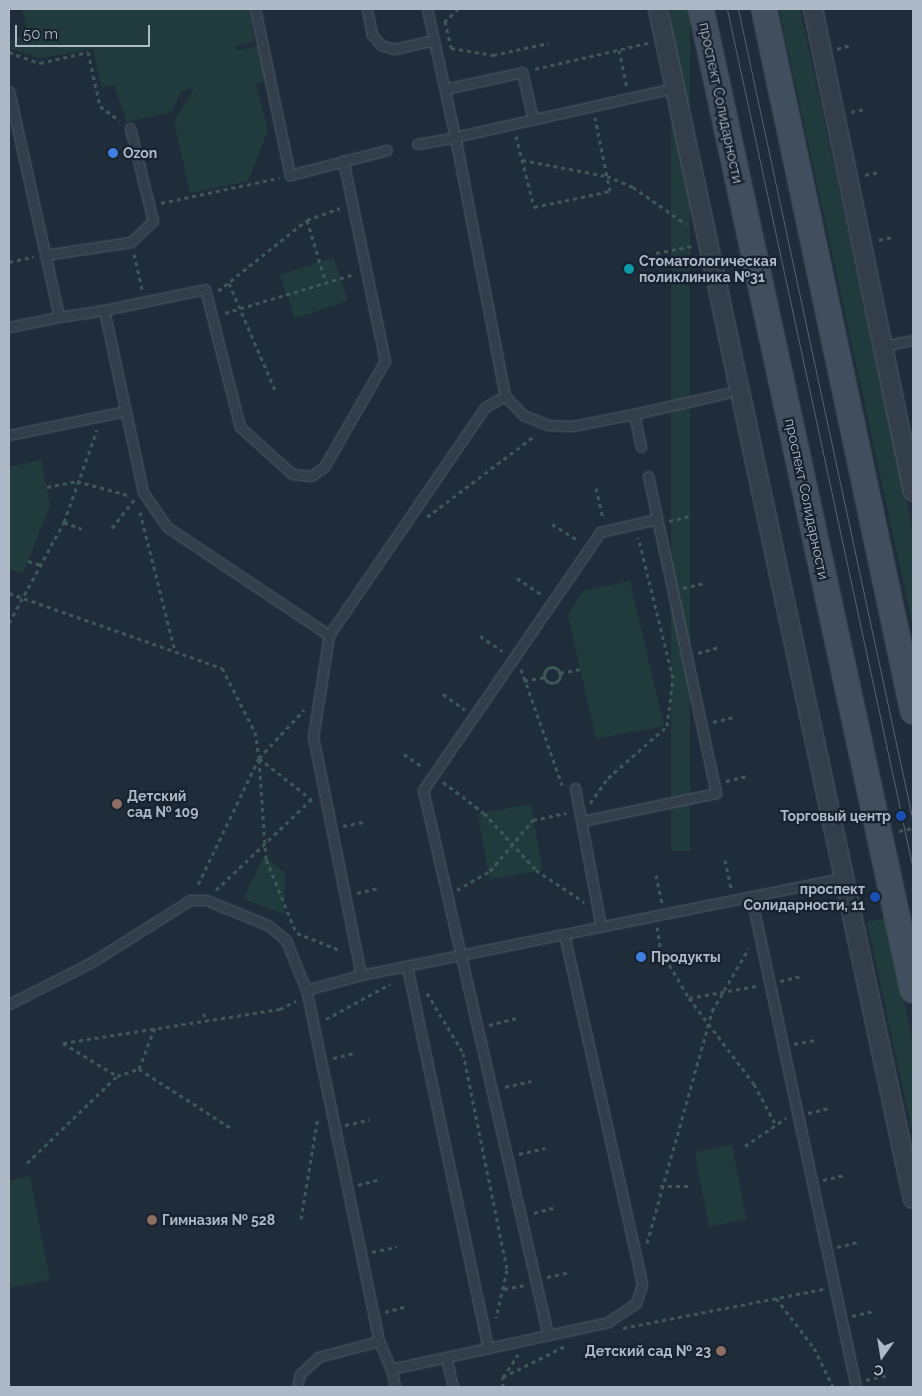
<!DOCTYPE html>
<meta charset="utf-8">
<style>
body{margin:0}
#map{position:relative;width:922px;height:1396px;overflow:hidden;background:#1f2d3a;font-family:Raleway,sans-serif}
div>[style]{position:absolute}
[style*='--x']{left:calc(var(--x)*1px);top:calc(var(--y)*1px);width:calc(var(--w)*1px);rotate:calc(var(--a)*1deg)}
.green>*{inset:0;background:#213a3b;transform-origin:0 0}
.path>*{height:3px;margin-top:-1.5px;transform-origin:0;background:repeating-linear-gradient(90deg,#3e5758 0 4px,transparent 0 8px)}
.path>.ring{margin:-1.5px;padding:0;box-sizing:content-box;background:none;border:3px solid #3e5758;border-radius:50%}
.roads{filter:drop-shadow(0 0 1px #505c68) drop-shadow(0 0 1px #505c68)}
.lane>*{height:9px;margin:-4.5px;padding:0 4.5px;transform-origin:4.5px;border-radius:4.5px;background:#323e4a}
.street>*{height:18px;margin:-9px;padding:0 9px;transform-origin:9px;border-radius:9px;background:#323e4a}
.secondary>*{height:24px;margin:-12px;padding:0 12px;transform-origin:12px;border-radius:12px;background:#404e5e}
.tram>*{height:1px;margin:-0.5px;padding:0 0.5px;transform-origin:0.5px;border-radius:0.5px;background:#546372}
.dots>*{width:14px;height:14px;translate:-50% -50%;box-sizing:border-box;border:2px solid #18232f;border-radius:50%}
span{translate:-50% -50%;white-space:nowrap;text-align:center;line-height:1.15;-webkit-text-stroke:4.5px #18232f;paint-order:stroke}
.street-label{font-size:14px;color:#adb9c7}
.poi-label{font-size:14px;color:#adb9c7;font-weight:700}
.left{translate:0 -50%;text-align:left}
.right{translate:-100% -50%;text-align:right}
.frame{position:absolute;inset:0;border:10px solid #adb9c7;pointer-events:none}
.north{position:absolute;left:857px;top:1331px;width:50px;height:50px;-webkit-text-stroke:4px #18232f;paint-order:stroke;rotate:193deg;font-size:14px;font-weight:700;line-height:20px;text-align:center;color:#adb9c7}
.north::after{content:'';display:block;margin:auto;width:18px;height:22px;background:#adb9c7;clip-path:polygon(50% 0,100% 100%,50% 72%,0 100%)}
.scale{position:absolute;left:15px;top:25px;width:135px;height:22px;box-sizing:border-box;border:2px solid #adb9c7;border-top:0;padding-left:6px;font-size:15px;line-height:18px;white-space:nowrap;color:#adb9c7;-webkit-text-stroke:4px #18232f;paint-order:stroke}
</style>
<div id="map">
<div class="green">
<i style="clip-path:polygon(22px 9px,249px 9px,255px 41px,236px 46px,237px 50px,260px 46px,267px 80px,256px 83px,268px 131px,248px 181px,190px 193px,174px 122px,194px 88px,182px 91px,171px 112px,127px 122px,114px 85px,102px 88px,93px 49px,40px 58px,11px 49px,9px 40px,28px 35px)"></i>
<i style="left:671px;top:9px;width:19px;height:842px"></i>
<i style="clip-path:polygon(779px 9px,800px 9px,913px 531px,913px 627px)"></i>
<i style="left:333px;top:257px;width:46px;height:56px;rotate:71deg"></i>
<i style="clip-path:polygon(41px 460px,50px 505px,23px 574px,9px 569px,9px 467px)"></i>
<i style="clip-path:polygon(630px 581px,664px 726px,596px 739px,568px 616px,582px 591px)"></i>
<i style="left:531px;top:804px;width:67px;height:54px;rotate:80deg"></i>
<i style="clip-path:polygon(264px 856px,285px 873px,284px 914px,243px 899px)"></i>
<i style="clip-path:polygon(886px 918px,913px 1043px,913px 1136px,867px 922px)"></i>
<i style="left:732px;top:1145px;width:76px;height:38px;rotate:79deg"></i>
<i style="clip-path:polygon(30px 1176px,50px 1280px,9px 1288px,9px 1181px)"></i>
</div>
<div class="path">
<i style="--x:445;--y:21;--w:28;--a:77"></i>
<i style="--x:451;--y:48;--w:43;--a:9.5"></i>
<i style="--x:493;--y:55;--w:57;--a:-12.1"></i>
<i style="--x:444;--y:22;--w:19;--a:-43"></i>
<i style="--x:837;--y:49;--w:15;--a:-16"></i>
<i style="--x:619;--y:50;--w:38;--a:78"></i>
<i style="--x:9;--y:52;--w:33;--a:20"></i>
<i style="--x:40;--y:63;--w:49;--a:-12.9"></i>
<i style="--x:88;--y:52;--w:55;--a:77.5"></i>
<i style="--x:100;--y:106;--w:25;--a:37"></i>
<i style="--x:535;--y:69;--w:116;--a:-13"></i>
<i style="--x:851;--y:112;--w:14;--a:-12"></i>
<i style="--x:516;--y:136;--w:73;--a:75.8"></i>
<i style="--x:534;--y:207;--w:78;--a:-11.9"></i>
<i style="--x:610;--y:191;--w:75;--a:-101.6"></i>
<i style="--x:522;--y:160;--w:86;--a:10.7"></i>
<i style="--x:607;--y:176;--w:28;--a:23"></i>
<i style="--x:633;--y:187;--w:65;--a:34.9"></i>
<i style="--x:865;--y:175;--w:14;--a:-12"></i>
<i style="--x:161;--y:203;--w:121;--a:-12"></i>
<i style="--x:307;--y:220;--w:66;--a:73.2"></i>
<i style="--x:879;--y:240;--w:14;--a:-12"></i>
<i style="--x:656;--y:253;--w:37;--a:-11"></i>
<i style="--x:134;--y:254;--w:37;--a:77"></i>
<i style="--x:9;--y:262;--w:25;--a:-12"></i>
<i style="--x:229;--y:283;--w:116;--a:66.7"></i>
<i style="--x:218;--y:291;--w:114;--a:-38.6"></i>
<i style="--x:307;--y:220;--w:35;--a:-20"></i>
<i style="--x:225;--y:313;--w:136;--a:-16.7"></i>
<i style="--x:47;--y:487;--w:31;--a:-11"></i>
<i style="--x:77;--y:481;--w:56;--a:15.5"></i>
<i style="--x:596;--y:488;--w:32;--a:77"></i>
<i style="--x:140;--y:512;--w:143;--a:75.9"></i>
<i style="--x:427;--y:517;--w:136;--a:-37"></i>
<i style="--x:669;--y:521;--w:22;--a:-13"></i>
<i style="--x:64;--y:522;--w:19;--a:21"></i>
<i style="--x:552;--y:524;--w:32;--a:32"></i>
<i style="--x:112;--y:528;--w:36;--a:-52"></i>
<i style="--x:28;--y:561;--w:14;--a:17"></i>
<i style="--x:517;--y:578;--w:30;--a:34"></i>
<i style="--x:683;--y:588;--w:23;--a:-13"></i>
<i style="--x:9;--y:593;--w:226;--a:19.4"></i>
<i style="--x:222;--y:668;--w:72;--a:62.7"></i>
<i style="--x:255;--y:732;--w:26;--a:81"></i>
<i style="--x:259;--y:758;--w:143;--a:115.7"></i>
<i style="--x:9;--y:623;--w:115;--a:-61.4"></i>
<i style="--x:64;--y:522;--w:98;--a:-70.3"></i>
<i style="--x:480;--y:636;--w:27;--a:34"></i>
<i style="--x:698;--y:653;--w:22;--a:-16"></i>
<i class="ring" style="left:544px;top:667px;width:13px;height:13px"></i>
<i style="--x:521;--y:669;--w:123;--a:70.5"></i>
<i style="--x:560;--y:673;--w:21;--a:-11"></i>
<i style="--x:524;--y:681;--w:21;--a:-11"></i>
<i style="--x:443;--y:694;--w:27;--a:36"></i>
<i style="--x:713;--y:722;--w:22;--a:-13"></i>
<i style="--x:404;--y:754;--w:24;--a:35"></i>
<i style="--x:259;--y:758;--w:66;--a:38.3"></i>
<i style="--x:726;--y:781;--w:22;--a:-13"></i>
<i style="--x:443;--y:782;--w:51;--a:37.1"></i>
<i style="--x:484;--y:813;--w:77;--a:47.6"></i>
<i style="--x:536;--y:870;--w:58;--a:33.7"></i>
<i style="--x:590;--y:803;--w:31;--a:-54"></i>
<i style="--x:608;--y:778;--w:79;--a:-41.4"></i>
<i style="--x:667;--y:726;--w:48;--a:-82.9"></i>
<i style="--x:673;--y:678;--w:145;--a:-103.9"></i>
<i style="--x:343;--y:826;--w:21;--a:-11"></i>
<i style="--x:899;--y:831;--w:14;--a:-12"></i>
<i style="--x:725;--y:860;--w:30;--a:78"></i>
<i style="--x:656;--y:875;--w:29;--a:78"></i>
<i style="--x:216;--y:890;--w:134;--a:-43.5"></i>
<i style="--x:457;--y:890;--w:38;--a:-30"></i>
<i style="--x:490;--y:871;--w:67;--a:-49.9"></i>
<i style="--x:533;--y:820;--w:34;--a:-12"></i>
<i style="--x:357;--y:893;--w:23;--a:-13"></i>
<i style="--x:657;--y:927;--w:24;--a:81"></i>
<i style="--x:661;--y:951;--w:55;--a:59.2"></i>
<i style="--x:689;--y:998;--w:108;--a:52.9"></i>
<i style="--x:754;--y:1084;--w:47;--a:61.8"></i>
<i style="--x:295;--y:930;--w:77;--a:-112.2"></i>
<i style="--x:266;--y:859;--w:101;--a:-94"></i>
<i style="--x:259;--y:758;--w:66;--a:-46.8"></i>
<i style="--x:297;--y:933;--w:48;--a:21.8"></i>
<i style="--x:780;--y:981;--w:23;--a:-13"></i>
<i style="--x:427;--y:993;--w:70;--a:59"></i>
<i style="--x:463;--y:1053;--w:221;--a:78.5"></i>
<i style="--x:507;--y:1270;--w:49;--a:102.9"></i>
<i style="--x:689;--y:998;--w:69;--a:-10"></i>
<i style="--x:204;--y:1013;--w:8;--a:83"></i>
<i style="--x:326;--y:1019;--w:73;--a:-28.7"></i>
<i style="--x:489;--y:1025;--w:30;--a:-14"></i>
<i style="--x:63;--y:1043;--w:220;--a:-8.9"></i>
<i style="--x:280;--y:1009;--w:18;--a:-27"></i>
<i style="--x:63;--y:1043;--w:63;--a:31.4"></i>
<i style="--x:117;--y:1076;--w:23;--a:-18"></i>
<i style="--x:139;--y:1069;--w:45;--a:-69.1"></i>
<i style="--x:794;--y:1044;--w:21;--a:-11"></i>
<i style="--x:333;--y:1058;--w:23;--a:-13"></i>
<i style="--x:139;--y:1069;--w:109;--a:32.7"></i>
<i style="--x:505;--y:1087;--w:27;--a:-13"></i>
<i style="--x:808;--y:1113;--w:23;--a:-13"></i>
<i style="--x:345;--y:1125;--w:25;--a:-12"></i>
<i style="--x:745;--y:1146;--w:50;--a:-34.3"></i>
<i style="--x:519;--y:1154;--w:27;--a:-13"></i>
<i style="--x:27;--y:1163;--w:125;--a:-44"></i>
<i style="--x:823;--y:1180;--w:22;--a:-13"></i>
<i style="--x:358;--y:1185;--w:24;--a:-15"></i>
<i style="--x:660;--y:1186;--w:32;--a:0"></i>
<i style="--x:534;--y:1213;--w:24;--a:-15"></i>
<i style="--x:301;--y:1219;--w:104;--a:-80.6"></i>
<i style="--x:647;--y:1243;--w:241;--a:-74.3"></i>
<i style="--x:712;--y:1011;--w:73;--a:-59.6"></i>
<i style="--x:837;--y:1247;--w:23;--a:-13"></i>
<i style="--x:372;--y:1252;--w:25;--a:-12"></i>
<i style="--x:547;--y:1277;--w:24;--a:-12"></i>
<i style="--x:504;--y:1289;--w:20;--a:-11"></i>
<i style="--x:776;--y:1298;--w:63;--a:52.8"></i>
<i style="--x:814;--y:1348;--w:43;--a:64"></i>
<i style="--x:385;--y:1312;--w:24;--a:-15"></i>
<i style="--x:852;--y:1316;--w:23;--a:-13"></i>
<i style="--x:623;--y:1328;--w:204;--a:-11"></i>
<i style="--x:503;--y:1377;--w:69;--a:-26.6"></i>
<i style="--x:866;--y:1380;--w:22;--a:-13"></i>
<i style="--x:503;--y:1387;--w:10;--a:-90"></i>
<i style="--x:503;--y:1377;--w:27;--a:-56"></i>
</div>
<div class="roads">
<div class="lane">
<i style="--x:255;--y:9;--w:170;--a:78.1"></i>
<i style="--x:290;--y:175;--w:100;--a:-14.5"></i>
<i style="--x:367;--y:9;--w:26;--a:79"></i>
<i style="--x:372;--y:35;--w:13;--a:48"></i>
<i style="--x:381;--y:45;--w:14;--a:17"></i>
<i style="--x:394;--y:49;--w:41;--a:-12.7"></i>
<i style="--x:445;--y:89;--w:79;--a:-12.4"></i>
<i style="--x:522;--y:72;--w:48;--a:76.8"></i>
<i style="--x:9;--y:91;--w:231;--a:77.5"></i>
<i style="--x:59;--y:317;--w:46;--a:-8.8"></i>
<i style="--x:104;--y:310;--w:186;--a:77.9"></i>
<i style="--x:143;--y:492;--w:42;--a:55.6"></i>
<i style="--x:167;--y:527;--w:195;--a:33.7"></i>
<i style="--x:417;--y:144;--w:39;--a:-10"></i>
<i style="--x:455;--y:137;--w:131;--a:-102.3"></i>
<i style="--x:45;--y:255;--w:87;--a:-8.6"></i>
<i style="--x:131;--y:242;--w:30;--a:-44"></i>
<i style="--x:153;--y:221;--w:96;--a:-103.9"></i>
<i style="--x:104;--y:310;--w:103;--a:-11.7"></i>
<i style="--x:205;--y:289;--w:142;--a:75.8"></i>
<i style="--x:240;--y:427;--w:70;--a:42.1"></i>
<i style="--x:292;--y:474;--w:19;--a:6"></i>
<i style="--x:311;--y:476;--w:16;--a:-35"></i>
<i style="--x:324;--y:467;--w:122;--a:-60.1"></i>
<i style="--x:385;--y:361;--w:205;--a:-101.8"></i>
<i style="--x:9;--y:327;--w:51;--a:-11.3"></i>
<i style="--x:884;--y:346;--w:30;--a:-12"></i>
<i style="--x:634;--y:414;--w:62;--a:168.9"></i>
<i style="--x:573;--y:426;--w:25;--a:-178"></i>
<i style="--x:548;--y:425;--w:27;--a:-158"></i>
<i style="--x:523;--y:415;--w:26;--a:-133"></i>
<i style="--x:505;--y:396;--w:264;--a:-100.9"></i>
<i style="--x:455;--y:137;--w:225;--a:-12.6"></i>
<i style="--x:9;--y:435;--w:119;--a:-11.6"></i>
<i style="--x:641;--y:447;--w:34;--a:-102"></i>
<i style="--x:634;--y:414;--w:95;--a:-12.7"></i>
<i style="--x:575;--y:788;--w:141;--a:79.4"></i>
<i style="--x:582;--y:821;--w:137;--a:-11.8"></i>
<i style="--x:716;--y:793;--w:324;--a:-102.1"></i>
<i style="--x:751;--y:896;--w:502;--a:77.93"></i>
<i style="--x:407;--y:967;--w:390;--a:78"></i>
<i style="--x:361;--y:975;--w:243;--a:-101.4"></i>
<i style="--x:313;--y:737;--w:103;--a:-81.1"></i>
<i style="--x:329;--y:635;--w:276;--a:-55.6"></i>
<i style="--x:485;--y:407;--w:23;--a:-29"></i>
<i style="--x:9;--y:1004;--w:93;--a:-26.8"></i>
<i style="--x:92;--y:962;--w:116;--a:-32.3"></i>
<i style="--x:190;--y:900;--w:16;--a:0"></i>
<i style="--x:206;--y:900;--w:67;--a:22"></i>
<i style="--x:268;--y:925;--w:23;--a:40"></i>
<i style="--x:286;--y:940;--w:54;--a:68.2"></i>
<i style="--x:548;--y:1335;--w:559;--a:-102.92"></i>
<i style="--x:423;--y:790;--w:313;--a:-55.5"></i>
<i style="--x:600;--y:532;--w:58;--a:-12.8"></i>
<i style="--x:379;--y:1341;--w:30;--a:67"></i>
<i style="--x:391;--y:1369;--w:222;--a:-12.2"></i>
<i style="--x:608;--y:1322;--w:34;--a:-34"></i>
<i style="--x:636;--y:1303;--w:19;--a:-72"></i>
<i style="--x:642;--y:1285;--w:20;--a:-101"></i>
<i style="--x:638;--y:1265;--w:338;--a:-102.6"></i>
<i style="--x:446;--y:1357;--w:31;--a:77"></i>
<i style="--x:391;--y:1369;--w:18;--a:77"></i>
<i style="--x:297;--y:1387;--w:13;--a:-77"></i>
<i style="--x:300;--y:1374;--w:25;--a:-43"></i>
<i style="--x:318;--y:1357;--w:63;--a:-14.7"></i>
<i style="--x:379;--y:1341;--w:359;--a:-101.7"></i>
<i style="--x:306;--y:990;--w:57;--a:-15.3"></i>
<i style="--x:361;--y:975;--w:493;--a:-11.4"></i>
</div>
<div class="street">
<i style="--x:658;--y:9;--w:1217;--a:77.91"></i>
<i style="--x:813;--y:9;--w:493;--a:78.3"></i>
</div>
<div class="secondary">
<i style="--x:701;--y:9;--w:1004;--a:77.81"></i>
<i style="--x:764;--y:9;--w:718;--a:78.02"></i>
</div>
</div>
<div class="tram">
<i style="--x:727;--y:9;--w:880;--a:77.8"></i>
<i style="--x:738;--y:9;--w:832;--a:77.85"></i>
</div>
<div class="dots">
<i style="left:113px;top:153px;background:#3f7fe0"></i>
<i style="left:629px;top:269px;background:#0f9aa8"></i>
<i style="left:117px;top:804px;background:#8d6e63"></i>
<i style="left:901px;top:816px;background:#1a4fb4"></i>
<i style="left:875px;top:897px;background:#1a4fb4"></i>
<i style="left:641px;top:957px;background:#3f7fe0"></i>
<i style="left:152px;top:1220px;background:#8d6e63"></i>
<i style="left:721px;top:1351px;background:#8d6e63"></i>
</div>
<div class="street-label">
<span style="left:721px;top:103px;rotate:78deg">проспект Солидарности</span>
<span style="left:807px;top:499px;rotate:78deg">проспект Солидарности</span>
</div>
<div class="poi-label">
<span class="left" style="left:123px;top:153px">Ozon</span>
<span class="left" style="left:639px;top:269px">Стоматологическая<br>поликлиника №31</span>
<span class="left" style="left:127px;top:804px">Детский<br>сад № 109</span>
<span class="right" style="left:891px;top:816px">Торговый центр</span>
<span class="right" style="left:865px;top:897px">проспект<br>Солидарности, 11</span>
<span class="left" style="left:651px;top:957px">Продукты</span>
<span class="left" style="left:162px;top:1220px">Гимназия № 528</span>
<span class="right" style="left:711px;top:1351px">Детский сад № 23</span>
</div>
<div class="frame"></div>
<div class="north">С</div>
<div class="scale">50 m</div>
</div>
